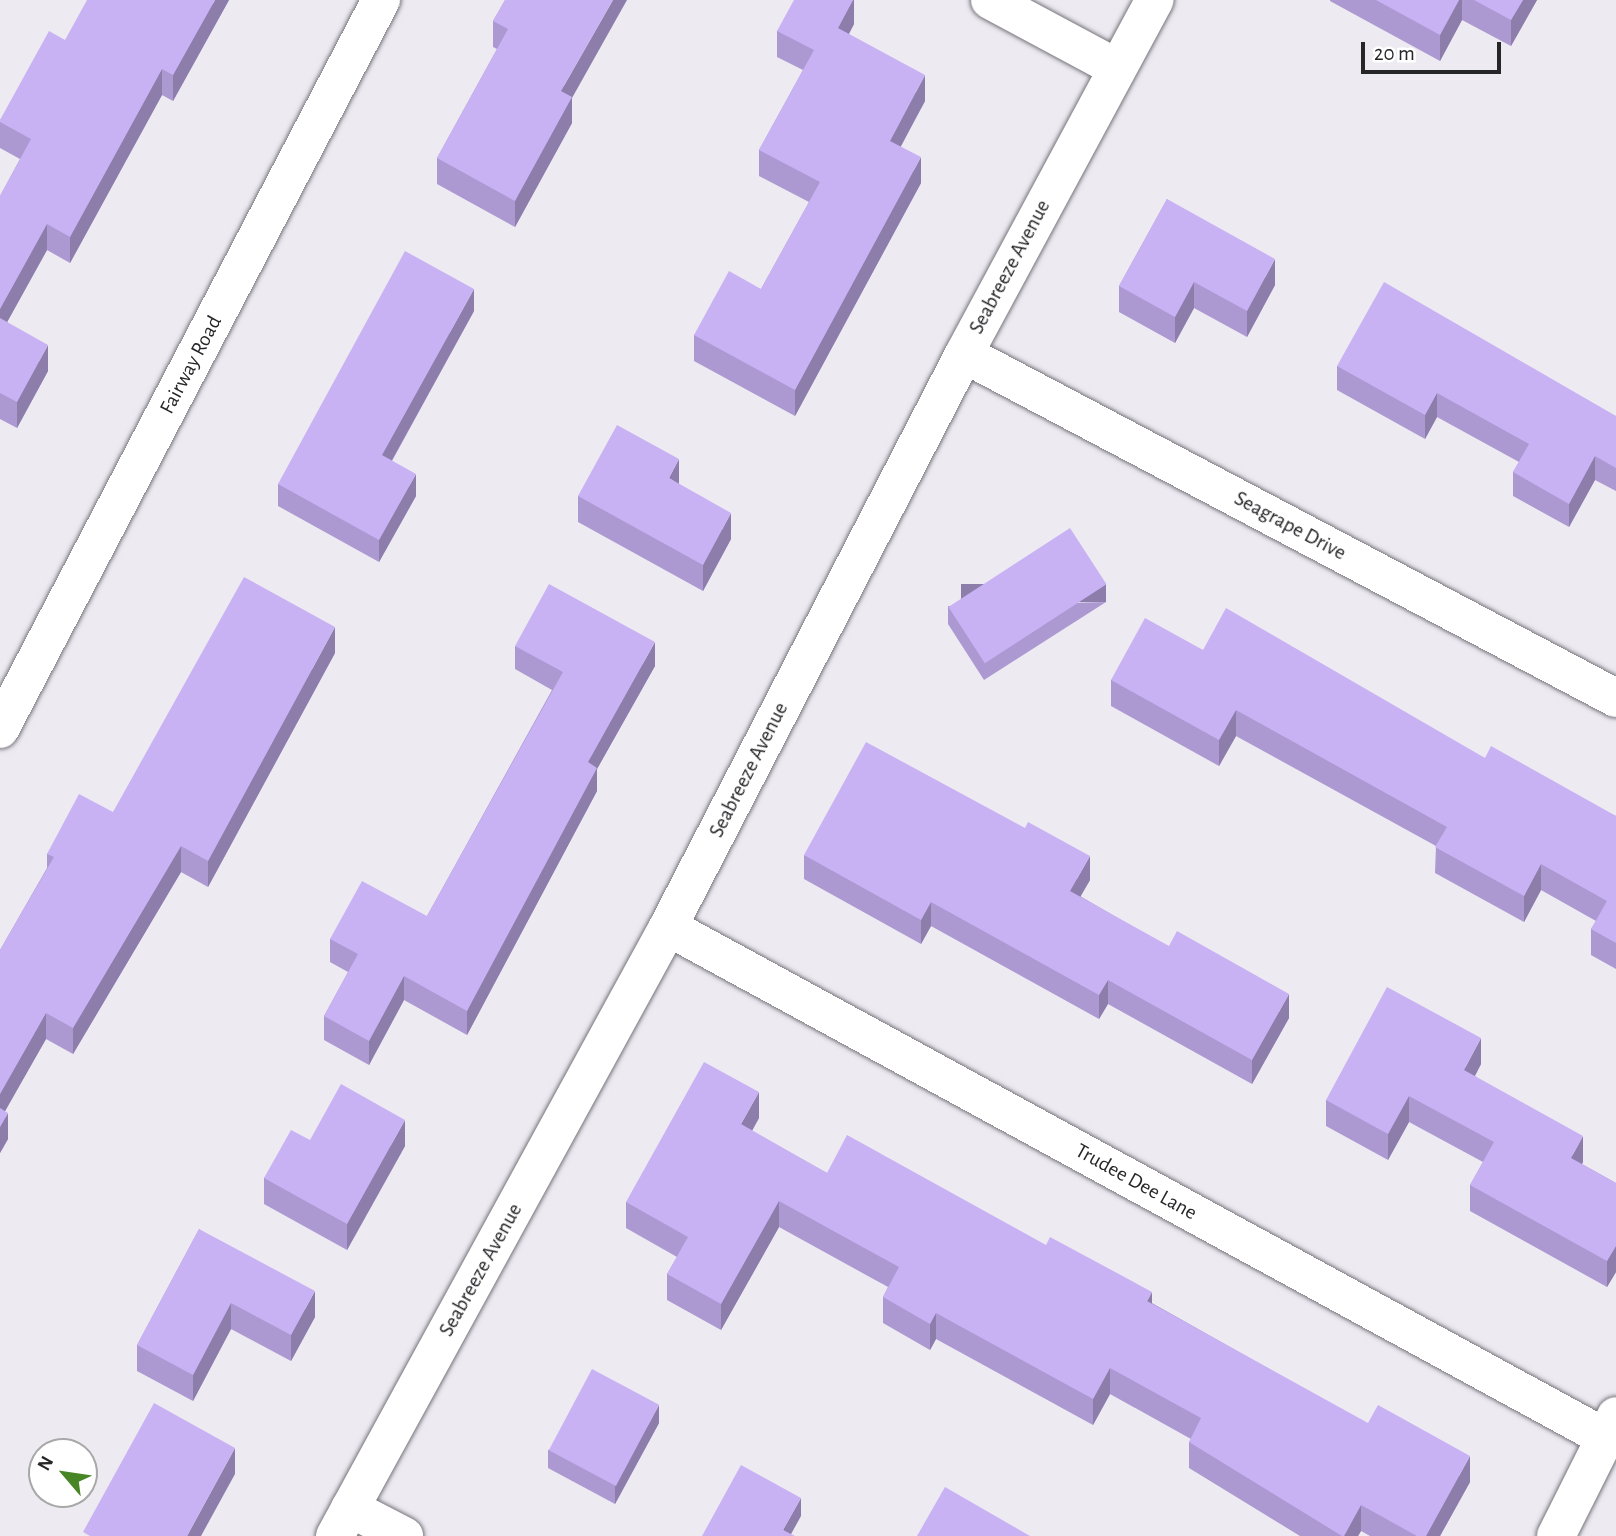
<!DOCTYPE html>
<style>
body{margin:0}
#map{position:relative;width:1616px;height:1536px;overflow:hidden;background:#edeaf2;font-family:"Alegreya Sans",sans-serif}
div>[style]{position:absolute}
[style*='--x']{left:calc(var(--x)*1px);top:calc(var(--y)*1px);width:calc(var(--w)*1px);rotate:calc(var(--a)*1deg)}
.roads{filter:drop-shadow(0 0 2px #76747a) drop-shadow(0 0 2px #76747a)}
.minor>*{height:38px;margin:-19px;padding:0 19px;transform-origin:19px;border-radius:19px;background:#fff}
.wall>*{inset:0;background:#ac99d2}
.shaded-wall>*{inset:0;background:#8c7dab;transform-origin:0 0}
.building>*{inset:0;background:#c8b2f4;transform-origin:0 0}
span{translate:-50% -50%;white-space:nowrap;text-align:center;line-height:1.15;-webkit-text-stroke:6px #fff;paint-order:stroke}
.street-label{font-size:21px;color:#262528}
.north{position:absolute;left:28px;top:1438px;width:70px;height:70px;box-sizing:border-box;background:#fff;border:2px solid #a8a8a9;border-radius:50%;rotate:299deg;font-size:19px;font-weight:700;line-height:28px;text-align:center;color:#262528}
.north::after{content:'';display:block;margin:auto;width:24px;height:32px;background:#488625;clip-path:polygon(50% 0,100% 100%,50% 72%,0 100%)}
.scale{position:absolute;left:1361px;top:42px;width:140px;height:32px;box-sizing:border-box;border:4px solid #262528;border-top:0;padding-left:9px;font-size:21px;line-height:24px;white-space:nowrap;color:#262528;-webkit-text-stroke:5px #fff;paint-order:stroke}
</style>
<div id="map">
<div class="roads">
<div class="minor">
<i style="--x:990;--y:0;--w:144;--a:28.2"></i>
<i style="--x:964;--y:354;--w:737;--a:27.82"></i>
<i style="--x:0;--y:729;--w:823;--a:-62.41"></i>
<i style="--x:668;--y:927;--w:1066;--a:28.58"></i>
<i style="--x:350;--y:1508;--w:61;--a:27.4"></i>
<i style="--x:335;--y:1536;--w:694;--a:-61.33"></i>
<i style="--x:668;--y:927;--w:645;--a:-62.68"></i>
<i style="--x:964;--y:354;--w:402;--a:-61.7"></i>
<i style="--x:1556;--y:1536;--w:134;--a:-63.4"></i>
</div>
</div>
<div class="wall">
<i style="clip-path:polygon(229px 0,173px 101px,162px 95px,70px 263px,47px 250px,7px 322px,48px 371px,17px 428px,0 419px,0 196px,20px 159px,0 148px,0 120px,65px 40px)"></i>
<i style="clip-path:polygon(505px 0,572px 98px,572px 123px,515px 227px,437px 184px,437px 158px,497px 49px,493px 47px,493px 21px)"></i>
<i style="clip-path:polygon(854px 0,854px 24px,849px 34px,925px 101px,900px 146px,921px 183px,795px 416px,694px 361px,694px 335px,761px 289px,809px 202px,759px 176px,759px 150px,803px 70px,777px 57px,777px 31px)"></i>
<i style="clip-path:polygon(1330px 0,1537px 0,1511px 46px,1462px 20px,1440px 61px,1330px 1px)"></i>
<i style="clip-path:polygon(1167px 199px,1275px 285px,1247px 337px,1194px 308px,1175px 343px,1119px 312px,1119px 286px)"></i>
<i style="clip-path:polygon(474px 311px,392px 461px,416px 496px,379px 562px,278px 506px,278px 484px)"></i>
<i style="clip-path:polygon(1337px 366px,1616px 416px,1616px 491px,1595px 480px,1569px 527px,1513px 496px,1513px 472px,1519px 462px,1437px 417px,1425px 439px,1337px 390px)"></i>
<i style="clip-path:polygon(679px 484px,731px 539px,703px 591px,578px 522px,578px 496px)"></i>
<i style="clip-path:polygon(1106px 602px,984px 680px,948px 624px,948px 606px)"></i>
<i style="clip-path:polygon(515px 646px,655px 666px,597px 769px,597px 791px,467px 1035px,404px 1000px,369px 1065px,324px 1040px,324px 1016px,348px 972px,330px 962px,330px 939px,427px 916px,552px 690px,515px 669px)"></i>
<i style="clip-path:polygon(1203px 650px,1485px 758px,1616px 816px,1616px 969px,1591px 955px,1591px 929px,1596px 921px,1541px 890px,1524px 922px,1435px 873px,1436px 846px,1236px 736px,1219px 766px,1111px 706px,1111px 680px)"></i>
<i style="clip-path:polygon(335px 653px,208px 887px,181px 872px,73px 1054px,46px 1039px,5px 1111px,8px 1139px,0 1153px,0 950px,47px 868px,47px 854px,113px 812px)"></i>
<i style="clip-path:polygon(804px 855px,1090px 880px,1080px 896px,1289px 1018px,1252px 1084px,1108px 1004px,1099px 1019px,931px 926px,921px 944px,804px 879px)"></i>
<i style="clip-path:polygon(1481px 1064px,1475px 1076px,1583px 1162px,1582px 1164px,1616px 1183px,1616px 1272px,1607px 1287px,1470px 1211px,1470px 1185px,1483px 1162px,1409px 1122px,1388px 1160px,1326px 1126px,1326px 1100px)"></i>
<i style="clip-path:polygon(759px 1118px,752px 1131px,827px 1173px,1152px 1303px,1470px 1482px,1440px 1536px,1370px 1536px,1361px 1531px,1358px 1536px,1300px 1536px,1189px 1468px,1189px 1442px,1191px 1439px,1110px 1394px,1093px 1425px,936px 1339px,930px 1350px,883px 1323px,883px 1297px,888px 1287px,779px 1227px,721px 1330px,667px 1300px,667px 1274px,677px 1257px,626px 1228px,626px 1202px)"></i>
<i style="clip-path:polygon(310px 1140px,405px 1146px,347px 1250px,264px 1204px,264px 1178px)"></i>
<i style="clip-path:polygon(199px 1229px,315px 1317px,291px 1361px,231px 1329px,193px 1401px,137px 1371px,137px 1345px)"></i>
<i style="clip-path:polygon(659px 1423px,615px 1504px,548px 1468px,548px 1450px)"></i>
</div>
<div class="shaded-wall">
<i style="clip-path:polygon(215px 0,229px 0,173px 101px,173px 75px)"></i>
<i style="clip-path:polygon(613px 0,627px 0,572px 98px,572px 123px,515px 227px,515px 201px,561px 91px)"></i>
<i style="clip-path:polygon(853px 0,854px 0,854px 24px,838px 54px,838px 28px)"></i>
<i style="clip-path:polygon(1459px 0,1462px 0,1462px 20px,1440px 61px,1440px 35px)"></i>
<i style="clip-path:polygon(1523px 0,1537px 0,1511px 46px,1511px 20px)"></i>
<i style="clip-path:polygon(162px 69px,162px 95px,70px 263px,70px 237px)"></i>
<i style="clip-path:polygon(925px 75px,925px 101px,890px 167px,890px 141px)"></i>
<i style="clip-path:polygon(921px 157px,921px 183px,795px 416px,795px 390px)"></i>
<i style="clip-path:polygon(47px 224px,47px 250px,0 335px,0 309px)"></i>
<i style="clip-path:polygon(1275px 259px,1275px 285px,1247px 337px,1247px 311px)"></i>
<i style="clip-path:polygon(1194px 282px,1194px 308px,1175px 343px,1175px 317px)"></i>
<i style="clip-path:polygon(474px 289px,474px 311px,382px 478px,382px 455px)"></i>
<i style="clip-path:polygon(48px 345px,48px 371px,17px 428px,17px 402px)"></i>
<i style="clip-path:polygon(1437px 393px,1437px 417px,1425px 439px,1425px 415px)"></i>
<i style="clip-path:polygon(1595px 456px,1595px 480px,1569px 527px,1569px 504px)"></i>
<i style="clip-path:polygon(679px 459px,679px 485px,669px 478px)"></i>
<i style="clip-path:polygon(416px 474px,416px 496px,379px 562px,379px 540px)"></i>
<i style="clip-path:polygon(731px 513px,731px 539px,703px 591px,703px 565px)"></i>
<i style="left:1106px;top:584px;width:18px;height:145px;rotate:90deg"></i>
<i style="clip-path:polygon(335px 627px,335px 653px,208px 887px,208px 861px)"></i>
<i style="clip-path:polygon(655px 642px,655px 666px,597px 769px,597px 791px,467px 1035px,467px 1011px,588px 762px)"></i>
<i style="clip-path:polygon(1236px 710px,1236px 736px,1219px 766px,1219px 740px)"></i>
<i style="clip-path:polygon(181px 846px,181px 872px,73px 1054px,73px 1028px)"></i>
<i style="clip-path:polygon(1090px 856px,1090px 880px,1070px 915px,1070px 891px)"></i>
<i style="clip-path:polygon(1541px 864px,1541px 890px,1524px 922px,1524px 896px)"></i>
<i style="clip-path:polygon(931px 902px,931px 926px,921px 944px,921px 920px)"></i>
<i style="clip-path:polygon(404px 976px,404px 1000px,369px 1065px,369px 1041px)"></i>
<i style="clip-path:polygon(1108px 980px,1108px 1004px,1099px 1019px,1099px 995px)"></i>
<i style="clip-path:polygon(1289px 994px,1289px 1018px,1252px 1084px,1252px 1060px)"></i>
<i style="clip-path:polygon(46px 1013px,46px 1039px,0 1120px,0 1094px)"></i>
<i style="clip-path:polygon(1481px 1038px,1481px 1064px,1464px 1096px,1464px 1070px)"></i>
<i style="clip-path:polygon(759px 1092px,759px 1118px,741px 1150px,741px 1124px)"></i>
<i style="clip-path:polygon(1409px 1096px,1409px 1122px,1388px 1160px,1388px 1134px)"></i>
<i style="clip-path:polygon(8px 1113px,8px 1139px,0 1153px,0 1127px)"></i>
<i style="clip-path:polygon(405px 1120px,405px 1146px,347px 1250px,347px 1224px)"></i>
<i style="clip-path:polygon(1583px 1136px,1583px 1162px,1571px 1184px,1571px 1158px)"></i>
<i style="clip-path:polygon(779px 1201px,779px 1227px,721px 1330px,721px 1304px)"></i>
<i style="clip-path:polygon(1616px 1246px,1616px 1272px,1607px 1287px,1607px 1261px)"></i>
<i style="clip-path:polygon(315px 1291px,315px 1317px,291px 1361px,291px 1335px)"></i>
<i style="clip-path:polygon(1152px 1292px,1152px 1319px,1147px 1301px)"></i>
<i style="clip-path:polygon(231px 1303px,231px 1329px,193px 1401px,193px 1375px)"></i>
<i style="clip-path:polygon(936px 1313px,936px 1339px,930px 1350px,930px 1324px)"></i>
<i style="clip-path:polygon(1110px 1368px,1110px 1394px,1093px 1425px,1093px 1399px)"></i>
<i style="clip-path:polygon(659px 1405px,659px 1423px,615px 1504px,615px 1486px)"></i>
<i style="clip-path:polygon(235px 1448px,235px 1474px,201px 1536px,187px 1536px)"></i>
<i style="clip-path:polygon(1470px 1456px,1470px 1482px,1440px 1536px,1426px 1536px)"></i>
<i style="clip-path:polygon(801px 1498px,801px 1516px,790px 1536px,783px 1530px)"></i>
<i style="clip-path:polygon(1361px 1505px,1361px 1531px,1358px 1536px,1344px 1536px)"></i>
</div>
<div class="building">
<i style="clip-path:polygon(87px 0,215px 0,173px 75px,162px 69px,70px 237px,47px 224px,0 309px,0 196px,31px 139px,0 122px,0 120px,49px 31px,65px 40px)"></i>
<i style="clip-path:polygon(505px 0,613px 0,561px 91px,572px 97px,515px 201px,437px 158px,508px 29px,493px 21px)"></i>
<i style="clip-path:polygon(794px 0,853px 0,838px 28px,925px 75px,890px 141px,921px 157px,795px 390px,694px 335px,729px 271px,761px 289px,820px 182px,759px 150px,814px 50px,777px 31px)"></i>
<i style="clip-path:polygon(1376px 0,1459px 0,1440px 35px)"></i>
<i style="clip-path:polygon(1474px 0,1523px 0,1511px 20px)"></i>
<i style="clip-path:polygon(1167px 199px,1275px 259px,1247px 311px,1194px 282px,1175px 317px,1119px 286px)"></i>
<i style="clip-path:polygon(405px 251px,474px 289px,382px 455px,416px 474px,379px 540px,278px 484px)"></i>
<i style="clip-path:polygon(1384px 282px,1616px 416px,1616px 468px,1595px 456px,1569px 504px,1513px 472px,1529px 444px,1437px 393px,1425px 415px,1337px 366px)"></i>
<i style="clip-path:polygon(0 318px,48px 345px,17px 402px,0 393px)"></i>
<i style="clip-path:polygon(617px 425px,679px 459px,669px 478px,731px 513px,703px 565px,578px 496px)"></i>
<i style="left:1070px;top:528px;width:67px;height:145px;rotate:57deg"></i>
<i style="clip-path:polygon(244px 577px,335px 627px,208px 861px,181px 846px,73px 1028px,46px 1013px,0 1094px,0 950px,54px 857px,47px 854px,79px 794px,113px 812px)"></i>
<i style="clip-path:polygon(549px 584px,655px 642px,588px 762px,597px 768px,467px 1011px,404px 976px,369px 1041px,324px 1016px,358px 954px,330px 939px,362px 881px,427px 916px,563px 672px,515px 646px)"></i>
<i style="clip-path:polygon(1226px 608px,1485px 758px,1491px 746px,1616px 816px,1616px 943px,1591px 929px,1607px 901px,1541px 864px,1524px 896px,1435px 847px,1447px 827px,1236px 710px,1219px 740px,1111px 680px,1145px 618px,1203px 650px)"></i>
<i style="clip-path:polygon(866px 742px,1025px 828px,1028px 822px,1090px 856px,1070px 891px,1169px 946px,1177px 931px,1289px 994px,1252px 1060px,1108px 980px,1099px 995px,931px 902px,921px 920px,804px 855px)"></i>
<i style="clip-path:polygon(1387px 987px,1481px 1038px,1464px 1070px,1583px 1136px,1571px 1158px,1616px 1183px,1616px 1246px,1607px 1261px,1470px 1185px,1494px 1142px,1409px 1096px,1388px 1134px,1326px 1100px)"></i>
<i style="clip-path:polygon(704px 1062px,759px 1092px,741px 1124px,827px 1173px,847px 1135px,1046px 1245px,1050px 1237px,1152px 1292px,1147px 1301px,1368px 1423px,1378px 1405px,1470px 1456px,1426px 1536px,1417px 1536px,1361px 1505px,1344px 1536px,1342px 1536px,1189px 1442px,1201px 1418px,1110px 1368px,1093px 1399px,936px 1313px,930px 1324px,883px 1297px,899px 1267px,779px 1201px,721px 1304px,667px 1274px,688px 1237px,626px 1202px)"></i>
<i style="clip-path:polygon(341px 1084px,405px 1120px,347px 1224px,264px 1178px,291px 1130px,310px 1140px)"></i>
<i style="clip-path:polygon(0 1108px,8px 1113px,0 1127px)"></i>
<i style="clip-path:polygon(199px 1229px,315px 1291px,291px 1335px,231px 1303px,193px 1375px,137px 1345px)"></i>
<i style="left:592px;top:1369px;width:76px;height:92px;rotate:28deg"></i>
<i style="clip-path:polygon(154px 1403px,235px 1448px,187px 1536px,90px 1536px,83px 1532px)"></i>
<i style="clip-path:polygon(741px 1465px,801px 1498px,783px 1530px,795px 1536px,702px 1536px)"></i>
<i style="clip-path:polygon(945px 1487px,1030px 1536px,917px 1536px)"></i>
</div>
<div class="street-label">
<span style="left:1010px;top:267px;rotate:-62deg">Seabreeze Avenue</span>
<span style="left:191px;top:365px;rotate:-62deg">Fairway Road</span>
<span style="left:1290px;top:526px;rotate:28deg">Seagrape Drive</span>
<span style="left:749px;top:770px;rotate:-63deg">Seabreeze Avenue</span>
<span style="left:1136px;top:1182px;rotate:29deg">Trudee Dee Lane</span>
<span style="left:481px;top:1270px;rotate:-61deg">Seabreeze Avenue</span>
</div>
<div class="north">N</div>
<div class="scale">20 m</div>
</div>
